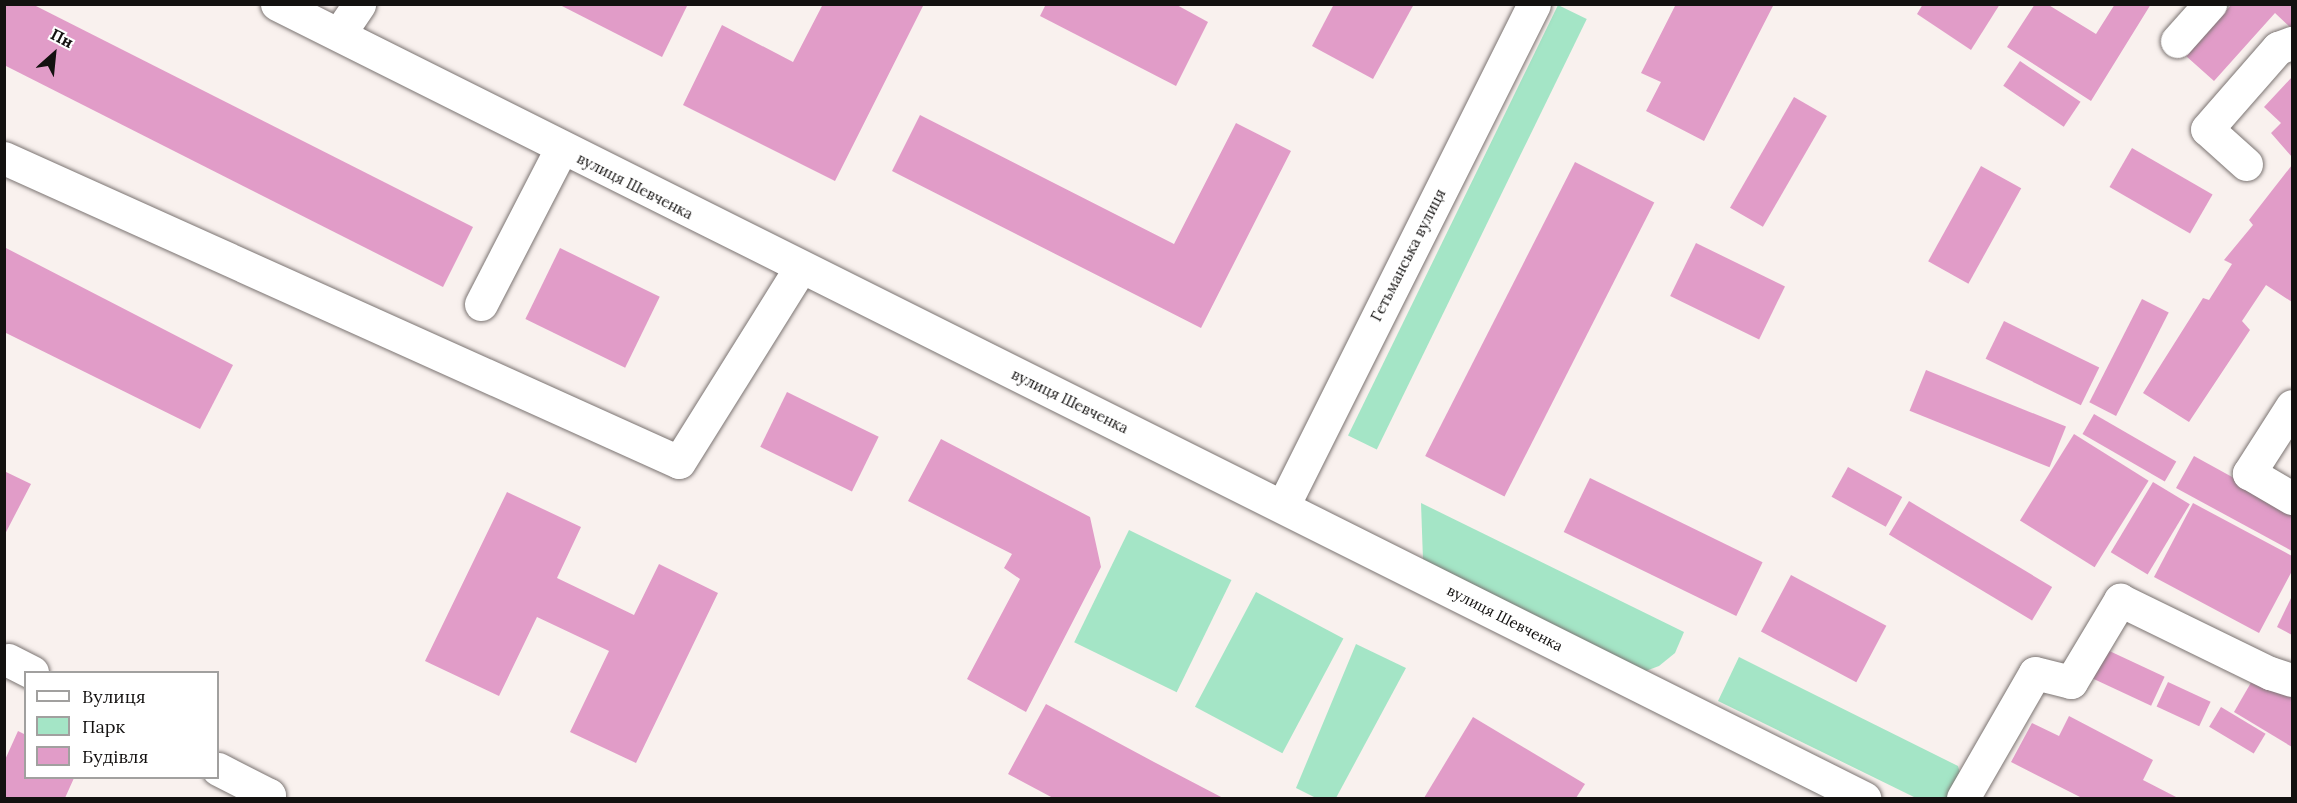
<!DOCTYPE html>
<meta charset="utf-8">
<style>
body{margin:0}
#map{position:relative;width:2297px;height:803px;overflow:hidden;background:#f9f1ee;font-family:Lora,serif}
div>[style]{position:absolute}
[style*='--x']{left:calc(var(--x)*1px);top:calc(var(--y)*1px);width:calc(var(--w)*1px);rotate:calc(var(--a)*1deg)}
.green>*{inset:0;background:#a4e5c6;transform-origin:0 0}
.building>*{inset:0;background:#e19cc8;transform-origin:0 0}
.roads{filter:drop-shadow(0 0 2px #7b7472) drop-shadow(0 0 2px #7b7472)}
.minor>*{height:33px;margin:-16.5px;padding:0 16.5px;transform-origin:16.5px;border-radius:16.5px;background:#fff}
span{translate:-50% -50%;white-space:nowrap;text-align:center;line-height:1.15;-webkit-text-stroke:6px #fff;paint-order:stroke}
.street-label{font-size:15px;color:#131110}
.frame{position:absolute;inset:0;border:6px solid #131110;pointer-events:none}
.legend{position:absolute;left:24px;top:671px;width:195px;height:108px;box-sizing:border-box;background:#fff;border:2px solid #a1a09f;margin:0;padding:8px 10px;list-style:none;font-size:18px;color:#131110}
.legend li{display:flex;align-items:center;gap:12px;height:30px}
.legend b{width:30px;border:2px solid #a1a09f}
.north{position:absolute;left:24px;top:24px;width:60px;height:60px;-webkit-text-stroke:4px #fff;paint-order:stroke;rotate:27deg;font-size:16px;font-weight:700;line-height:24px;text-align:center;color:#131110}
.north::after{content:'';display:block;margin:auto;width:21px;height:27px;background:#131110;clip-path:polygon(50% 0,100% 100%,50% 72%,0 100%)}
</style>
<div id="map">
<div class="green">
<i style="left:1558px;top:5px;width:32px;height:479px;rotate:26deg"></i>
<i style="clip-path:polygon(1421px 503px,1684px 632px,1675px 653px,1659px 666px,1643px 672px,1423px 560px)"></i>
<i style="left:1129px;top:530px;width:114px;height:125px;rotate:26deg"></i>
<i style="left:1256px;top:592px;width:99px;height:130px;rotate:28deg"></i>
<i style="clip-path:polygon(1356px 644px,1406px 668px,1336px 798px,1316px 798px,1296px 788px)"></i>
<i style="clip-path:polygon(1739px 657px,1958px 766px,1961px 777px,1948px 798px,1916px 798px,1718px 701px)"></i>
</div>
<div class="building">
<i style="clip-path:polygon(4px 4px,32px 4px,473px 227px,443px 287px,4px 65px)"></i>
<i style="clip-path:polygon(558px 4px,688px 4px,662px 57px)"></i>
<i style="clip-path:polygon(823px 4px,924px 4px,835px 181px,683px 105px,722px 25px,793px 62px)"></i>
<i style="clip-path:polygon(1046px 4px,1175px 4px,1208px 22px,1176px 86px,1040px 16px)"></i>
<i style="clip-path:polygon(1334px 4px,1414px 4px,1373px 79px,1312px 46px)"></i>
<i style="clip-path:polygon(1676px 4px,1774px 4px,1704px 141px,1646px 111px,1661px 82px,1641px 73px)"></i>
<i style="clip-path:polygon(1923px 4px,2000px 4px,1971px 50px,1917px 14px)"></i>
<i style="clip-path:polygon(2035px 4px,2047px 4px,2096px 34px,2115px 4px,2151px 4px,2091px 101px,2007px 47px)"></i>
<i style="clip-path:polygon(2232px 4px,2292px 4px,2292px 29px,2275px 13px,2214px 81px,2186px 56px)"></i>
<i style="left:2020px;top:61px;width:73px;height:30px;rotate:34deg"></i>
<i style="clip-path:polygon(2292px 77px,2292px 157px,2271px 133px,2281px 123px,2264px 107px)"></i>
<i style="left:1794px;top:97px;width:38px;height:128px;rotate:30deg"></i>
<i style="clip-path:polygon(920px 115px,1174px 244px,1236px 123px,1291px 151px,1201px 328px,892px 171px)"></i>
<i style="left:2132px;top:148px;width:93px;height:45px;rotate:30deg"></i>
<i style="left:1575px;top:162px;width:89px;height:330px;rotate:27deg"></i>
<i style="clip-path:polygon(2292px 165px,2292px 302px,2266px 285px,2242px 321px,2250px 330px,2189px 422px,2143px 393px,2203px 298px,2209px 300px,2232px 264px,2224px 260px,2253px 225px,2249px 220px)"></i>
<i style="left:1981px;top:166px;width:46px;height:109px;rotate:29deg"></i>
<i style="left:1696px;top:243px;width:99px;height:59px;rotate:26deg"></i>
<i style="clip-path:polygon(4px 247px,233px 365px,200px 429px,4px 332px)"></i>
<i style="left:560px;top:248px;width:111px;height:79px;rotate:26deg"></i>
<i style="left:2142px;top:299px;width:30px;height:116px;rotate:27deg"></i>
<i style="left:2004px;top:321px;width:106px;height:42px;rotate:26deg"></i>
<i style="left:1926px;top:370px;width:151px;height:44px;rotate:22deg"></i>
<i style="left:787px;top:392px;width:102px;height:61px;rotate:26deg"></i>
<i style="left:2094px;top:414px;width:95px;height:23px;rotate:30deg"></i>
<i style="left:2074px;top:434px;width:88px;height:102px;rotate:32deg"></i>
<i style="clip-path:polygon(941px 439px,1090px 517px,1101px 567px,1026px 712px,967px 679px,1020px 579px,1004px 568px,1012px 554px,908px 501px)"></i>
<i style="clip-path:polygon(2194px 456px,2292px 510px,2292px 551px,2176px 488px)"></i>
<i style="left:1848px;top:467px;width:62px;height:34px;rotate:29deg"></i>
<i style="clip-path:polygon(4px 471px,31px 484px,4px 536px)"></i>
<i style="left:1590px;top:478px;width:192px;height:60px;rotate:26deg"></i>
<i style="left:2153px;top:482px;width:43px;height:82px;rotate:31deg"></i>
<i style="clip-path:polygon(507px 492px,581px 527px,557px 578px,634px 615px,659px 564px,718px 593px,636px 763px,570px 732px,609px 651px,537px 617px,499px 696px,425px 661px)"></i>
<i style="left:1909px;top:501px;width:167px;height:39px;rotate:31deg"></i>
<i style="clip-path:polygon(2193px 503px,2292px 556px,2292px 571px,2259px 633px,2154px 577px)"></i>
<i style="left:1791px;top:575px;width:108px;height:64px;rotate:28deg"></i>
<i style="clip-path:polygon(2292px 596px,2292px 635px,2277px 627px)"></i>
<i style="left:2103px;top:648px;width:68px;height:32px;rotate:25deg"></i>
<i style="clip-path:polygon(2256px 674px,2292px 696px,2292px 747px,2234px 712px)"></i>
<i style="left:2168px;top:682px;width:47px;height:27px;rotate:25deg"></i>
<i style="clip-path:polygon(1046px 704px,1154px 762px,1223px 798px,1053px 798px,1008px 774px)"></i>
<i style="left:2221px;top:707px;width:52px;height:23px;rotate:31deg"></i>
<i style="clip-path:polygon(2069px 716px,2153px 760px,2143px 780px,2178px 798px,2082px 798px,2011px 762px,2032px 723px,2059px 736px)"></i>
<i style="clip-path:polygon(1473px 717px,1585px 784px,1576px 798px,1424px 798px)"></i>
<i style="clip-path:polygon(18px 731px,26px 735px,26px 778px,74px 778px,65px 798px,4px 798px,4px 762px)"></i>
</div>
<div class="roads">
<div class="minor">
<i style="--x:277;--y:4;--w:1775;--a:26.58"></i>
<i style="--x:339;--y:34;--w:36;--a:-56"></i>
<i style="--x:2177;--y:41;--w:50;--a:-48.3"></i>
<i style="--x:4;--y:158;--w:740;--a:24.25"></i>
<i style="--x:679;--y:462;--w:229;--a:-58"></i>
<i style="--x:2246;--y:164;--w:52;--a:-138.1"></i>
<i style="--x:2207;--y:129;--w:108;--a:-48.8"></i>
<i style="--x:2278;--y:48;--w:15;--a:-20"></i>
<i style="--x:481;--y:304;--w:174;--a:-62.7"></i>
<i style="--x:2292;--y:406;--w:80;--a:122.7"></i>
<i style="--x:2249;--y:473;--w:50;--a:30.2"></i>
<i style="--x:1283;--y:506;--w:561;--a:-63.43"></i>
<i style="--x:8;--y:660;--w:27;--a:27"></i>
<i style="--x:218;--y:769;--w:57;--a:27"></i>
<i style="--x:269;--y:795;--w:3;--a:108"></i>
<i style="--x:1963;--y:798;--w:144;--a:-60.1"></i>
<i style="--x:2035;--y:673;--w:37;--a:14"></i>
<i style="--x:2071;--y:682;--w:96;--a:-59.1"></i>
<i style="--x:2120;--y:600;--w:167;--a:26"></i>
<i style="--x:2270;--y:673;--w:23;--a:18"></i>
</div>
</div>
<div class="street-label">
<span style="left:635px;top:186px;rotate:27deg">вулиця Шевченка</span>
<span style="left:1408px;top:255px;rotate:-63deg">Гетьманська вулиця</span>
<span style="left:1070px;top:401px;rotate:26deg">вулиця Шевченка</span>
<span style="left:1505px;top:618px;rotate:27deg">вулиця Шевченка</span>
</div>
<div class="frame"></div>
<ul class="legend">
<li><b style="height:8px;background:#fff"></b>Вулиця</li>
<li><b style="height:16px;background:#a4e5c6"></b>Парк</li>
<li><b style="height:16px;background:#e19cc8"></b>Будівля</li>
</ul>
<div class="north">Пн</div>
</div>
